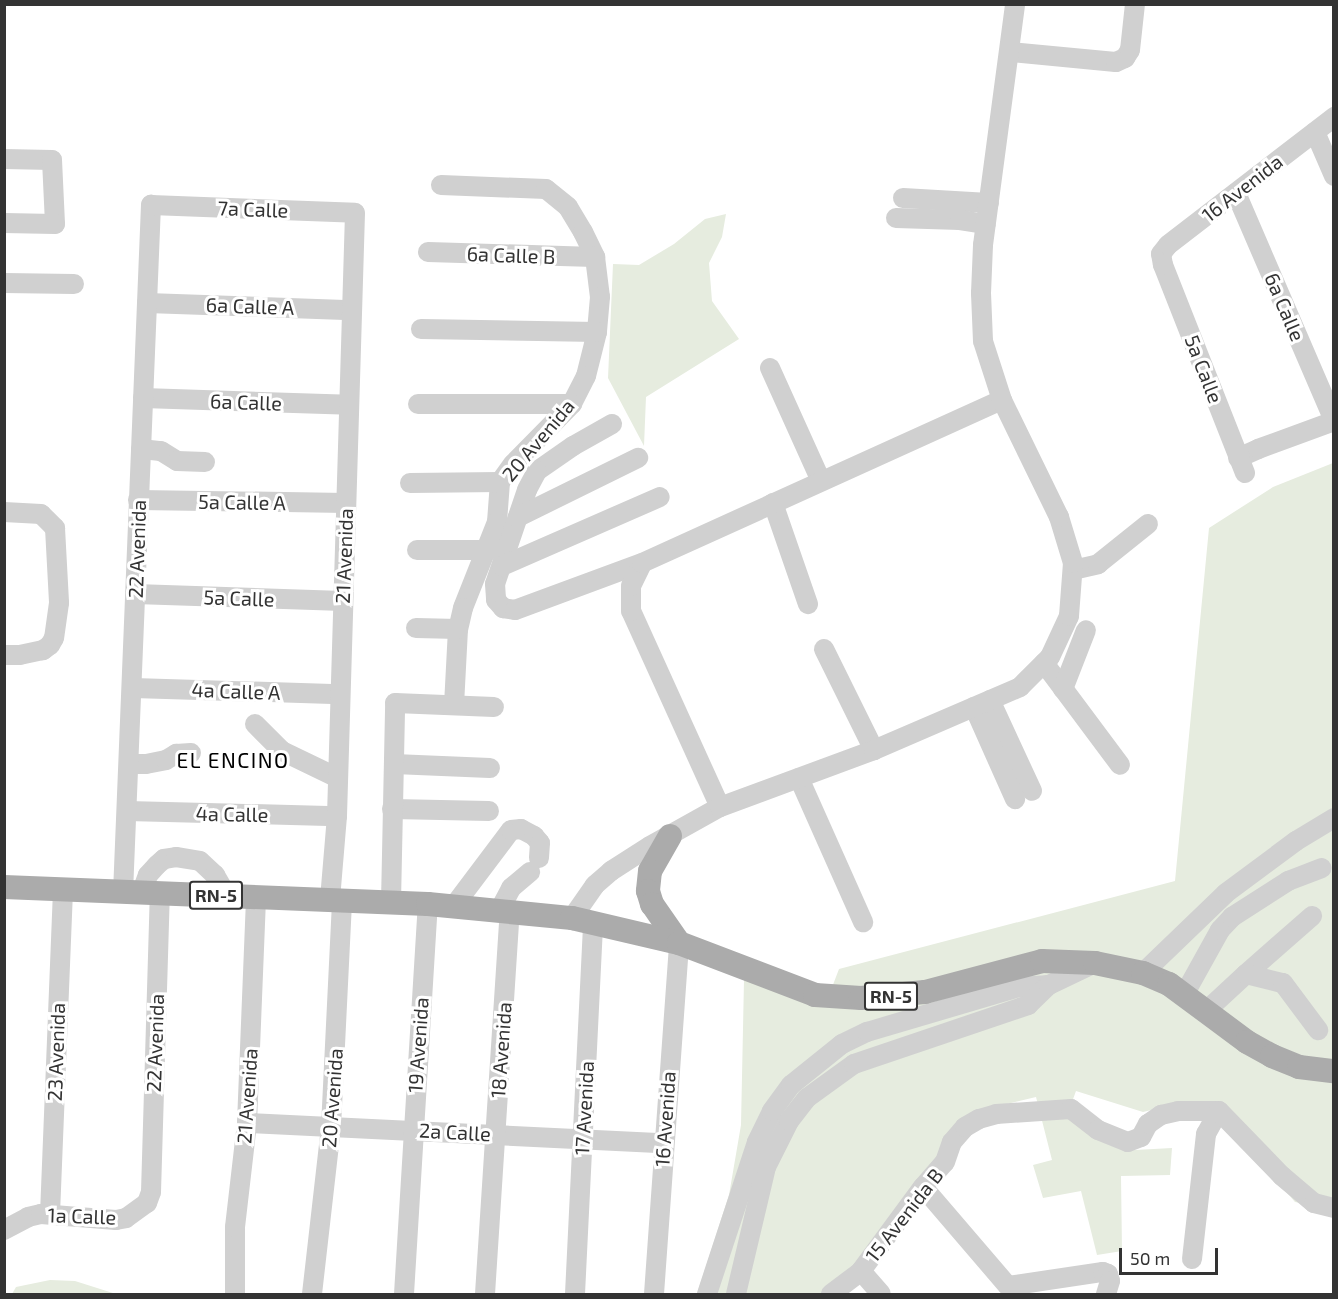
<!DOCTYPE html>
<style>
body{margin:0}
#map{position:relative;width:1338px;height:1299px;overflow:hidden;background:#fff;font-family:"Exo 2",sans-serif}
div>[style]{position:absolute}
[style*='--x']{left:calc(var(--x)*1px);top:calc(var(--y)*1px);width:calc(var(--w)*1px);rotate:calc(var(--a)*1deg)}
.green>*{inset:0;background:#e6ecdf}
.minor>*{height:20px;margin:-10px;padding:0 10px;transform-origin:10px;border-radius:10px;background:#d0d0d0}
.major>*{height:24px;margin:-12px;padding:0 12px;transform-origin:12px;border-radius:12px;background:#ababab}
span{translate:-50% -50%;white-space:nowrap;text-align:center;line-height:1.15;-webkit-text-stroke:6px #fff;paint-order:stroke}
.shield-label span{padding:2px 4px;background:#fff;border:2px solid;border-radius:4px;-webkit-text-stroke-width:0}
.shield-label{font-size:18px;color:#333;font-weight:700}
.street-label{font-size:20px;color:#333}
.neighbourhood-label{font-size:21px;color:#000;letter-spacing:1.5px}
.frame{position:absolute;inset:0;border:6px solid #333;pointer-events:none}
.scale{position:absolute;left:1119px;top:1248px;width:99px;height:27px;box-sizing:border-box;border:3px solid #333;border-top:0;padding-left:8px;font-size:18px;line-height:21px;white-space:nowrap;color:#333;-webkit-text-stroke:4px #fff;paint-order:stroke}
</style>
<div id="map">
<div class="green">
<i style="clip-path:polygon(726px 214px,722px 237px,709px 263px,712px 301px,739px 339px,646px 397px,644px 446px,608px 378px,613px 264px,639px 265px,674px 244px,705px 219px)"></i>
<i style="clip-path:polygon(1333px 463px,1333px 1201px,1317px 1206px,1295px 1202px,1221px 1116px,1164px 1107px,1143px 1112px,1076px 1091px,1072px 1102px,1135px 1150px,1172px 1148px,1170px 1175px,1121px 1176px,1122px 1251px,1097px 1255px,1081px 1191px,1043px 1198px,1033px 1165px,1052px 1160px,1036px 1097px,990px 1108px,833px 1294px,697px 1294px,729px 1195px,741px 1125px,744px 980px,826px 1003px,839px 969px,1175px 881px,1209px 528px,1273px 487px)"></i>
<i style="clip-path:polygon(50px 1280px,75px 1281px,116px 1294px,12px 1294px,16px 1287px)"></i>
</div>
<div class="minor">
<i style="--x:1010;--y:52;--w:106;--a:5.4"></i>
<i style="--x:1116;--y:62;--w:10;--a:-24"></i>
<i style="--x:1125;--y:58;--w:9;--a:-58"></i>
<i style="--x:1130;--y:50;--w:46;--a:-83.8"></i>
<i style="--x:1315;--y:132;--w:48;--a:66.6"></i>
<i style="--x:4;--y:159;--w:48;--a:1.2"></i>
<i style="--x:52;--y:160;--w:64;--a:87.3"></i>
<i style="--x:55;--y:224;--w:51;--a:-178.9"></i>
<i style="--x:441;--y:185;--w:105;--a:2.2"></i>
<i style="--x:546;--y:189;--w:28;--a:39"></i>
<i style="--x:568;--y:207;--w:29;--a:59"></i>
<i style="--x:583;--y:232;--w:28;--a:64"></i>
<i style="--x:595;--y:257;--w:40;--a:82.9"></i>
<i style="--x:600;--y:297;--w:35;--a:95"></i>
<i style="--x:597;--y:332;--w:45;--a:104"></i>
<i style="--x:586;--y:376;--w:31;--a:117"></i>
<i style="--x:572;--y:404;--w:84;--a:134.5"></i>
<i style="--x:513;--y:464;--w:22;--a:126"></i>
<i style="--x:500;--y:482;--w:40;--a:94.3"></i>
<i style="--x:497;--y:522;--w:92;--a:111.6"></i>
<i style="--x:463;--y:608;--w:22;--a:103"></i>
<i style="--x:458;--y:629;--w:76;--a:93"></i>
<i style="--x:1236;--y:193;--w:248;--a:66.7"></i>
<i style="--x:903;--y:198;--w:86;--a:3.3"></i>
<i style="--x:896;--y:218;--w:64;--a:1.8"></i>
<i style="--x:960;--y:220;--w:26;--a:9"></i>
<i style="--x:428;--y:252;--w:167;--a:1.7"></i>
<i style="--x:4;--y:283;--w:70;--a:0.8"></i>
<i style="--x:147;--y:303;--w:205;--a:2"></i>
<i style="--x:421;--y:329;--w:176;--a:1"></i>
<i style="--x:770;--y:368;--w:124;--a:65.7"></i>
<i style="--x:143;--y:398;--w:206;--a:1.9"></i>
<i style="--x:418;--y:404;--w:154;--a:0"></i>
<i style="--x:612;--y:424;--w:45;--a:150.6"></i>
<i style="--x:573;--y:446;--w:44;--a:145.2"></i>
<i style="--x:537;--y:471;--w:21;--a:118"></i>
<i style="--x:527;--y:490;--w:99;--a:108.8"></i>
<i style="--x:495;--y:584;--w:16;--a:86"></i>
<i style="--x:496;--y:600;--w:11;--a:49"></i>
<i style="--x:503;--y:608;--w:12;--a:9"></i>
<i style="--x:515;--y:610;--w:135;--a:-20.3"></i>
<i style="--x:141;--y:449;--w:20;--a:6"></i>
<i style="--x:161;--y:451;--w:19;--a:32"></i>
<i style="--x:177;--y:461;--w:28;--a:2"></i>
<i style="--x:1238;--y:458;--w:22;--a:-24"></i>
<i style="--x:1258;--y:449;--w:81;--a:-20.2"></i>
<i style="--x:1245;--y:473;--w:224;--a:-111.5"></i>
<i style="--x:1163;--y:265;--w:11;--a:-100"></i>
<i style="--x:1161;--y:254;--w:11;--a:-52"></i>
<i style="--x:1168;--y:245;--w:210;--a:-37.6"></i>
<i style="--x:410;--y:483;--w:90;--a:-0.6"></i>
<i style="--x:138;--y:500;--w:208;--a:0.8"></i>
<i style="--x:773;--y:503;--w:107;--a:70.9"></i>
<i style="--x:4;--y:512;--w:37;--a:3"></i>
<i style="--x:41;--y:514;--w:20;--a:45"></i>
<i style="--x:55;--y:528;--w:75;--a:86.9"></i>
<i style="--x:59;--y:603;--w:35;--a:98"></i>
<i style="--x:54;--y:638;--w:8;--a:120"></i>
<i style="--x:50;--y:645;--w:9;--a:144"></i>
<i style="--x:43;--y:650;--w:24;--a:168"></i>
<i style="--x:20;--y:655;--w:16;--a:180"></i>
<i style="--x:518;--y:517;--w:134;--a:-26.2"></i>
<i style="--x:417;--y:550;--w:72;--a:0"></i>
<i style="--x:502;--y:566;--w:172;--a:-23.6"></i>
<i style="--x:1073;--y:570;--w:26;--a:-13"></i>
<i style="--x:1098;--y:564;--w:64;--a:-38.7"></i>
<i style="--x:135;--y:594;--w:208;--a:1.9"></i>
<i style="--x:416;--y:628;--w:42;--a:1.4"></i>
<i style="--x:824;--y:649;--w:113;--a:63.7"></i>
<i style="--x:1044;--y:663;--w:127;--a:53.3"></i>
<i style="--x:133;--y:688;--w:207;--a:1.7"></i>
<i style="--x:1063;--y:689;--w:63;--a:-68.7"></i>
<i style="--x:990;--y:700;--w:100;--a:65.2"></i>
<i style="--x:974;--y:707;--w:101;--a:66"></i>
<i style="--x:255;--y:724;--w:38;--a:45"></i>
<i style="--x:282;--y:751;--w:62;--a:25.7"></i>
<i style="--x:129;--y:764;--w:17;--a:0"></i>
<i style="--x:146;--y:764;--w:20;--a:-11"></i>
<i style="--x:166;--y:760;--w:12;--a:-31"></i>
<i style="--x:176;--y:754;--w:15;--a:-4"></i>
<i style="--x:394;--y:764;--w:96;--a:2.4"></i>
<i style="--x:799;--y:778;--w:158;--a:66"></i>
<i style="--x:720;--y:807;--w:215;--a:-114.4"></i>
<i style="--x:631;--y:611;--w:25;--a:-90"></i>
<i style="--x:631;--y:586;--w:25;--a:-64"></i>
<i style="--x:642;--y:563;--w:395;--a:-24.4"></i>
<i style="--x:392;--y:809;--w:97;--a:1.2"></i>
<i style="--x:127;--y:811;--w:210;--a:1.4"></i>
<i style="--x:123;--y:893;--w:689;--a:-87.67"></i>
<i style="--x:151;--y:205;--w:204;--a:2.2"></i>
<i style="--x:355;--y:213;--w:603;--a:91.71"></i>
<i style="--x:337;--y:816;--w:84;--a:94.8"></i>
<i style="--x:141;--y:894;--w:20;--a:-70"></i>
<i style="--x:148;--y:875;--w:13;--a:-48"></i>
<i style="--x:157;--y:865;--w:9;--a:-41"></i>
<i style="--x:164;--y:859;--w:12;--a:-9"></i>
<i style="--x:176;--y:857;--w:24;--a:9"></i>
<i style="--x:200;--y:861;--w:21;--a:43"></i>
<i style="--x:215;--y:875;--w:24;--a:60"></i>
<i style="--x:391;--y:902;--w:199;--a:-88.8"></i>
<i style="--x:395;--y:703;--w:99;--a:2.3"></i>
<i style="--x:453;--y:907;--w:96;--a:-53"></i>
<i style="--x:511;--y:830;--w:10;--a:-6"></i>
<i style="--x:521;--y:829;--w:15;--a:28"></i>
<i style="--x:534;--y:836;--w:9;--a:49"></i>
<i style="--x:540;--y:843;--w:15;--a:94"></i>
<i style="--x:499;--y:911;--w:26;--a:-62"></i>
<i style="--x:511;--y:888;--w:25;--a:-40"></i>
<i style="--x:572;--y:918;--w:40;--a:-55.1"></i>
<i style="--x:595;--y:885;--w:21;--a:-41"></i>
<i style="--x:611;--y:871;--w:46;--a:-32.7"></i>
<i style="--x:650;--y:846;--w:80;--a:-29.1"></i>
<i style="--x:720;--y:807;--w:164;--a:-20.3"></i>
<i style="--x:874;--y:750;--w:159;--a:-23.3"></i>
<i style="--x:1020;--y:687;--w:42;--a:-45"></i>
<i style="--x:1050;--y:657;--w:45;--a:-65.1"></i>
<i style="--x:1069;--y:616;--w:53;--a:-85.7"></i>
<i style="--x:1073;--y:563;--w:48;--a:-106.9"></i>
<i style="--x:1059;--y:517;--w:130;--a:-116"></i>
<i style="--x:1002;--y:400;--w:62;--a:-107.9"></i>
<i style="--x:983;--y:341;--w:48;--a:-92.4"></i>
<i style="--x:981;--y:293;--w:48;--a:-87.6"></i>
<i style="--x:983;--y:245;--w:243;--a:-82.4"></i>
<i style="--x:1143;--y:973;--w:115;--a:-43.9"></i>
<i style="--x:1226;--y:893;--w:87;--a:-36.6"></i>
<i style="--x:1296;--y:841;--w:44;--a:-31.2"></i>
<i style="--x:1246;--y:974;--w:88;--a:-41.3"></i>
<i style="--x:1184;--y:995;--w:74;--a:-61"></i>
<i style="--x:1220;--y:930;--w:18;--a:-47"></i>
<i style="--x:1232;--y:917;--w:67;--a:-32.7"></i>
<i style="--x:1288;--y:881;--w:36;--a:-21"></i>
<i style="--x:1206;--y:1011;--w:54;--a:-42.8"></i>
<i style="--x:1246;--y:974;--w:38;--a:14"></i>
<i style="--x:1283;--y:983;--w:59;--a:53.3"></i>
<i style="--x:247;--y:1123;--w:416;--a:2.8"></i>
<i style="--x:923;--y:1187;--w:130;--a:49.4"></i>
<i style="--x:1008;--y:1286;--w:96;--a:-8.4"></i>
<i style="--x:1103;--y:1272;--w:5;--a:22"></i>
<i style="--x:1108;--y:1274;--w:7;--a:74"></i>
<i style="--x:1110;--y:1281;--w:14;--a:107"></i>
<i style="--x:50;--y:1214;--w:324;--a:-87.7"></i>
<i style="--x:4;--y:1230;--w:27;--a:-28"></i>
<i style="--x:28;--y:1217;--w:13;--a:-13"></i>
<i style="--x:41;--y:1214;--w:75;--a:4.6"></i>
<i style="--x:116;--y:1220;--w:10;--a:-11"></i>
<i style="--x:126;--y:1218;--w:26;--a:-36"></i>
<i style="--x:147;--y:1203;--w:12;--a:-70"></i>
<i style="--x:151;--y:1192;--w:298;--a:-88.3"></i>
<i style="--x:1192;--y:1259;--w:126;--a:-83.6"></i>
<i style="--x:1206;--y:1134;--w:26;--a:-61"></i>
<i style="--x:861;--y:1271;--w:30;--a:49"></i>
<i style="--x:235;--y:1294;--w:67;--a:-90"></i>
<i style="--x:235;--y:1227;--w:105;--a:-83.4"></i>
<i style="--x:247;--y:1123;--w:227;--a:-87.7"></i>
<i style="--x:312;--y:1294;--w:168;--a:-83.5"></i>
<i style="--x:331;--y:1127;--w:227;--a:-87.2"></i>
<i style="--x:404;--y:1294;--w:391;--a:-86.5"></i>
<i style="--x:485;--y:1294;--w:383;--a:-86.3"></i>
<i style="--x:575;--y:1294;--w:372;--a:-87.2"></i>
<i style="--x:654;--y:1294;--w:352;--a:-85.9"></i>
<i style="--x:707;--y:1294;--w:160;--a:-71.8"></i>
<i style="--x:757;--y:1142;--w:34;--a:-64"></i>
<i style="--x:772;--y:1111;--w:32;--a:-54"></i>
<i style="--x:791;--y:1085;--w:65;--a:-38.8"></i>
<i style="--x:842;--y:1044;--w:28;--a:-26"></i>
<i style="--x:867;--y:1032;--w:159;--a:-16.5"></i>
<i style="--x:1019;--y:987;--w:30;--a:-4"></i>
<i style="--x:736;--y:1294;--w:130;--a:-76.7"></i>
<i style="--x:766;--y:1167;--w:51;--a:-63.4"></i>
<i style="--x:789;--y:1121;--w:29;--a:-52"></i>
<i style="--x:807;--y:1098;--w:58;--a:-35.9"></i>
<i style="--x:854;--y:1064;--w:184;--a:-18.7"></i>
<i style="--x:1028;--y:1005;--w:29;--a:-44"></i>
<i style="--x:1049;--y:985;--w:51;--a:-25.6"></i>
<i style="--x:831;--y:1294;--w:38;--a:-37"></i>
<i style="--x:861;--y:1271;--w:104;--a:-53.6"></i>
<i style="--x:923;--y:1187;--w:33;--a:-49"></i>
<i style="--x:945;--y:1162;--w:21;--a:-71"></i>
<i style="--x:952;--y:1142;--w:20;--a:-49"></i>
<i style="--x:965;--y:1127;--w:16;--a:-30"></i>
<i style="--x:979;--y:1119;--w:18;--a:-16"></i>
<i style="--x:996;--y:1114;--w:75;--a:-3.8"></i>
<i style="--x:1071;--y:1109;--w:34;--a:38"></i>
<i style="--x:1098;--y:1130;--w:32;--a:22"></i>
<i style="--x:1128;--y:1142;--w:14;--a:-21"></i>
<i style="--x:1141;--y:1137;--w:15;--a:-62"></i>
<i style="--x:1148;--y:1124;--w:16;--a:-35"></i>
<i style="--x:1161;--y:1115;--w:17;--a:-13"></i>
<i style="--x:1178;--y:1111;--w:41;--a:0"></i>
<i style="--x:1219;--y:1111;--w:91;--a:45.9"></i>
<i style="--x:1282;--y:1176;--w:42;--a:40.2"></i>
<i style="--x:1314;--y:1203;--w:21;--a:14"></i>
</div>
<div class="major">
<i style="--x:670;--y:836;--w:40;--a:119.7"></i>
<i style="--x:650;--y:871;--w:20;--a:96"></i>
<i style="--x:648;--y:891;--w:14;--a:73"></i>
<i style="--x:652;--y:904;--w:47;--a:55.3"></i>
<i style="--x:4;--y:887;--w:424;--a:2.3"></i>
<i style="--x:428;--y:904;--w:145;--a:5.6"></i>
<i style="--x:572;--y:918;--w:110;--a:13.2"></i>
<i style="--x:679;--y:943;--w:146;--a:20.9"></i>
<i style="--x:815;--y:995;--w:46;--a:3.7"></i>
<i style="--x:861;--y:998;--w:64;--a:-5.4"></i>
<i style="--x:925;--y:992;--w:121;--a:-14.8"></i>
<i style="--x:1042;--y:961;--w:53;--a:2.2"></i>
<i style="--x:1095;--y:963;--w:49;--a:11.8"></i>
<i style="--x:1143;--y:973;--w:28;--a:23"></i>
<i style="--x:1169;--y:984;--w:97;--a:36.6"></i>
<i style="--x:1247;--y:1042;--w:29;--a:29"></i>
<i style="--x:1272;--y:1056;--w:29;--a:22"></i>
<i style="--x:1299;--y:1067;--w:35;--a:7"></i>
</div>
<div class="shield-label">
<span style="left:216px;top:895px">RN-5</span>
<span style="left:891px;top:996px">RN-5</span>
</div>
<div class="street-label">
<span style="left:1242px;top:188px;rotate:-38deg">16 Avenida</span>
<span style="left:253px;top:209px;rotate:2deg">7a Calle</span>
<span style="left:511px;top:255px;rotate:2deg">6a Calle B</span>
<span style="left:250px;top:306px;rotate:2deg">6a Calle A</span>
<span style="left:1285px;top:307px;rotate:67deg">6a Calle</span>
<span style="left:1204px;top:369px;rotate:69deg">5a Calle</span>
<span style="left:246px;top:402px;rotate:2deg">6a Calle</span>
<span style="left:538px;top:440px;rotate:-50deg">20 Avenida</span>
<span style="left:242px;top:502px;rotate:1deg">5a Calle A</span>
<span style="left:137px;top:549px;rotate:-88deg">22 Avenida</span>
<span style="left:344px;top:556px;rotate:-88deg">21 Avenida</span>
<span style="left:239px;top:598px;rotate:2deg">5a Calle</span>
<span style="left:236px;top:691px;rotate:2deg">4a Calle A</span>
<span style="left:232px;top:814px;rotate:1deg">4a Calle</span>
<span style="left:155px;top:1043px;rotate:-88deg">22 Avenida</span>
<span style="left:418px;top:1045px;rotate:-86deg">19 Avenida</span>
<span style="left:501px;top:1050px;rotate:-86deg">18 Avenida</span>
<span style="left:56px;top:1052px;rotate:-88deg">23 Avenida</span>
<span style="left:247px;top:1096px;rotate:-86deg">21 Avenida</span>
<span style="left:332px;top:1098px;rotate:-86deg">20 Avenida</span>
<span style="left:584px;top:1108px;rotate:-87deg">17 Avenida</span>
<span style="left:665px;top:1119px;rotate:-86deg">16 Avenida</span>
<span style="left:455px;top:1132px;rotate:3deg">2a Calle</span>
<span style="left:904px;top:1215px;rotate:-52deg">15 Avenida B</span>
<span style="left:82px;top:1216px;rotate:2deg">1a Calle</span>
</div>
<div class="neighbourhood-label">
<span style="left:233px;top:760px">EL ENCINO</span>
</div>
<div class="frame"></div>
<div class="scale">50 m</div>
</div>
